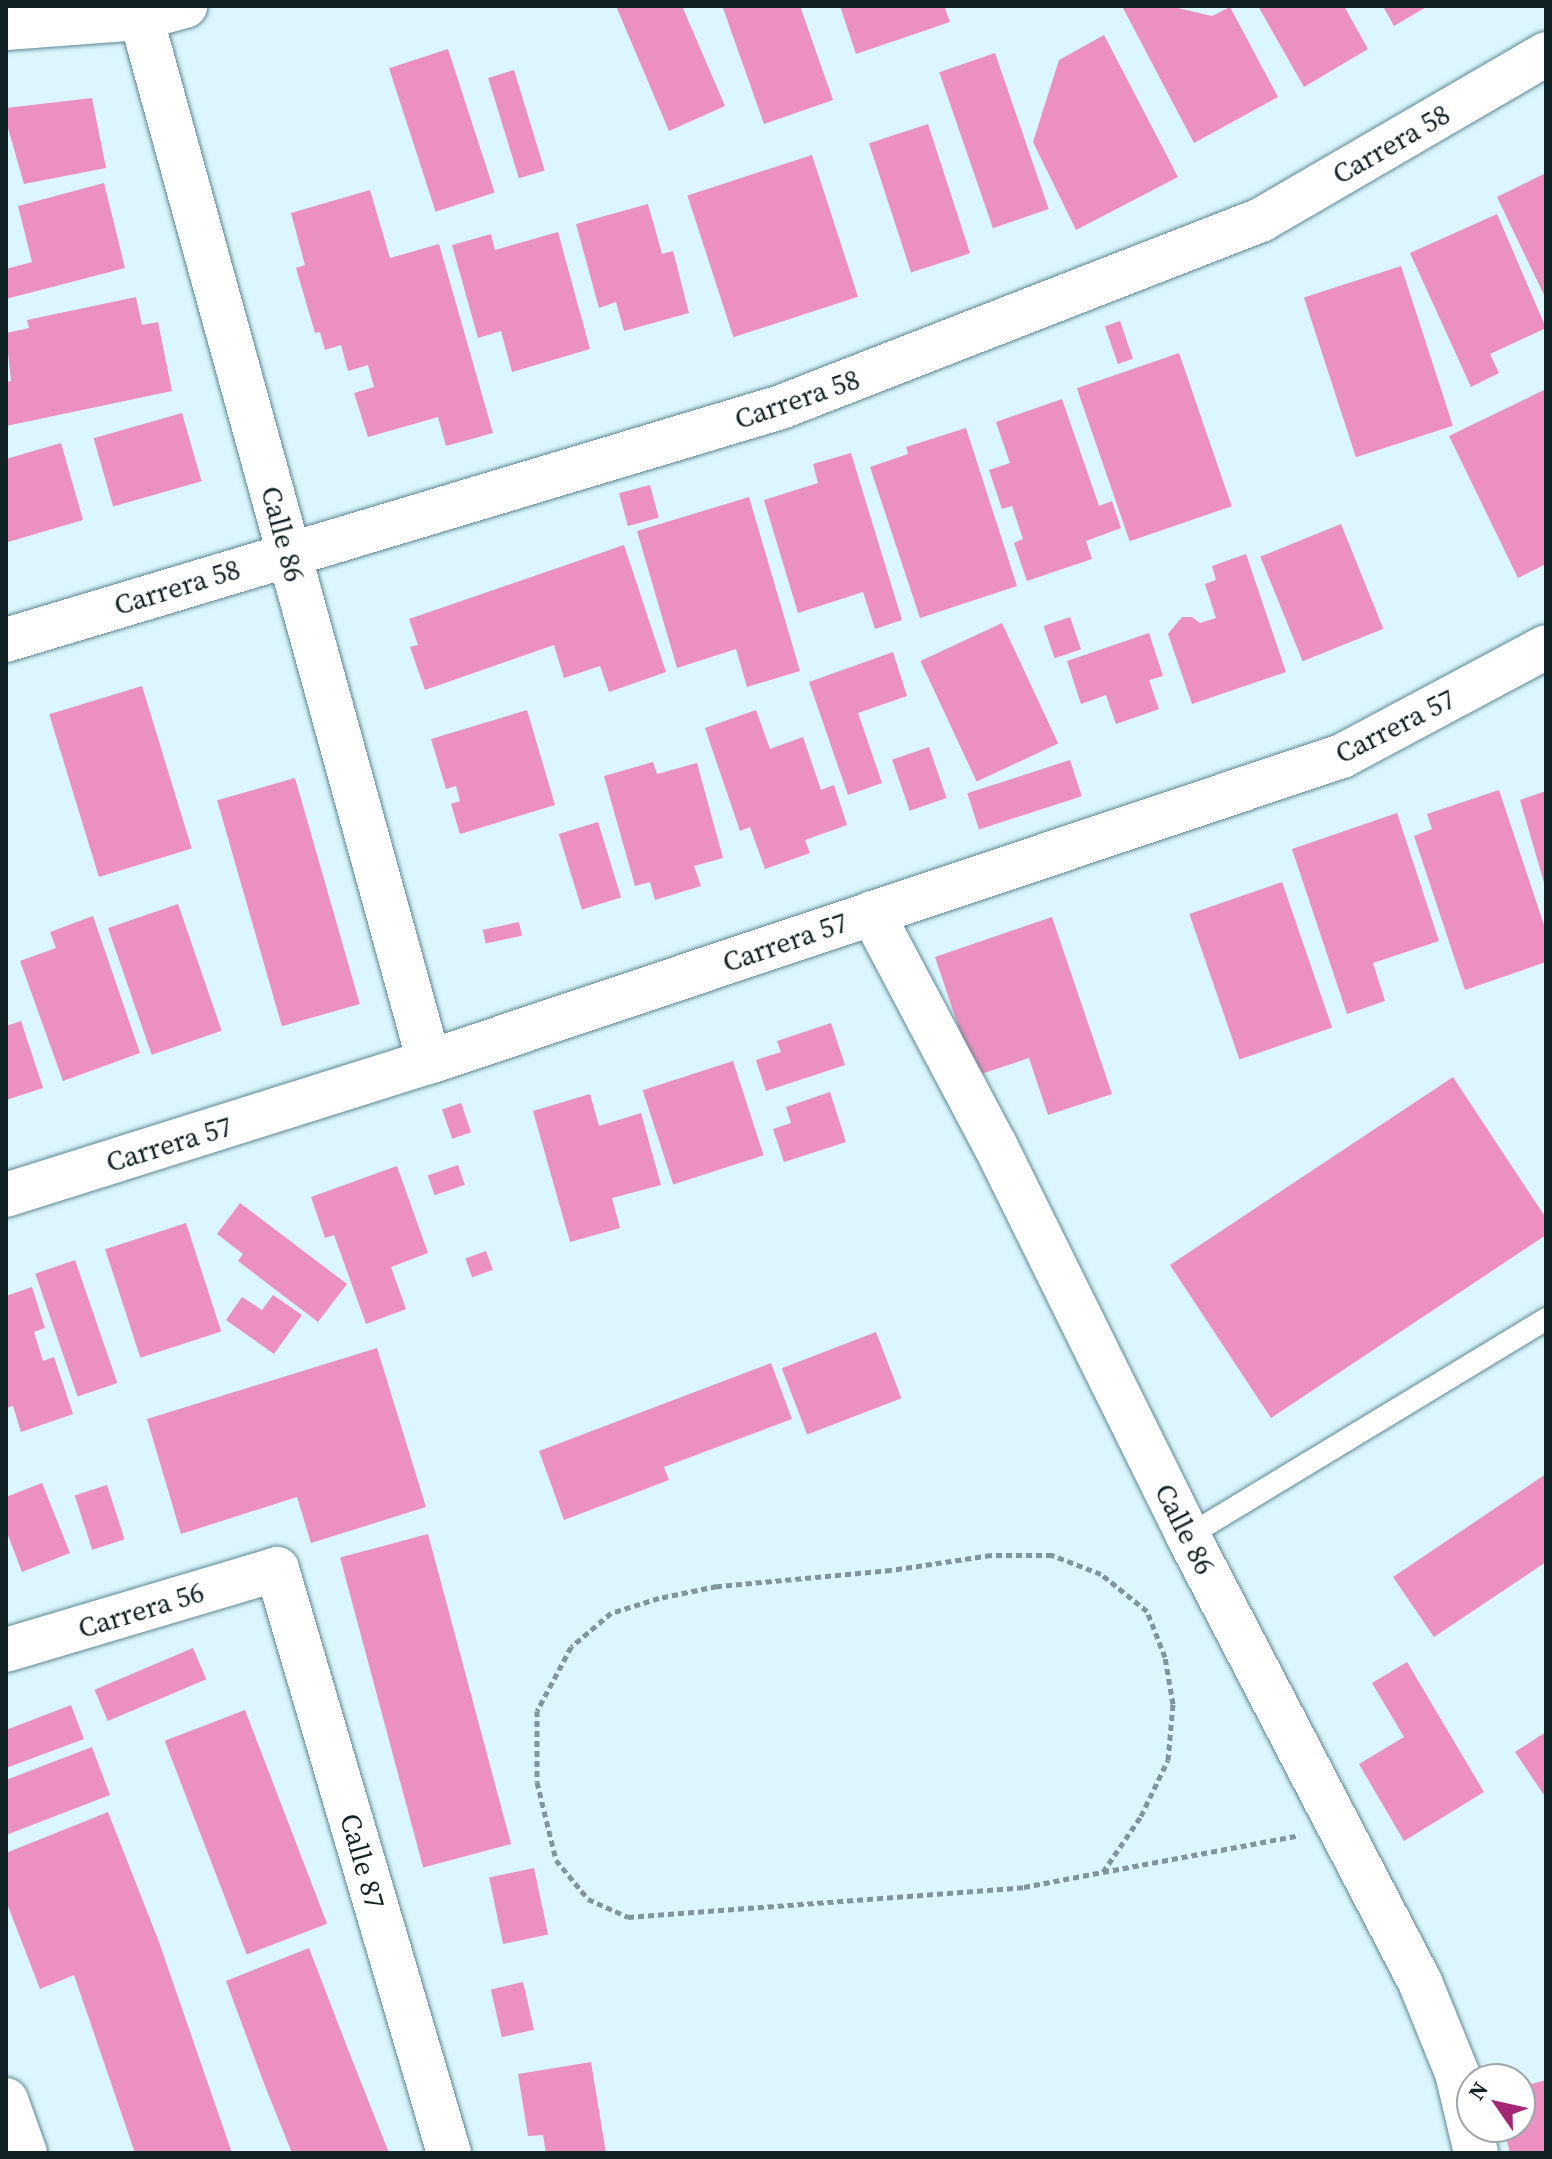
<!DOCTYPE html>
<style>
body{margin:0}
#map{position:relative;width:1552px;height:2159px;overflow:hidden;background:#dbf6fd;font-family:"Source Serif 4",serif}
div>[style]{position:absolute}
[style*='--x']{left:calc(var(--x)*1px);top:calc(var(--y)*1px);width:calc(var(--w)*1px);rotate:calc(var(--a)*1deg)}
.building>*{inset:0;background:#eb90c1;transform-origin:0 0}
.path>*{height:5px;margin-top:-2.5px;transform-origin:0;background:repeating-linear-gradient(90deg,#80969c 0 6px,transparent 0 10px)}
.roads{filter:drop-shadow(0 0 2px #5e8793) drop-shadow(0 0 2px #5e8793)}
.lane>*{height:22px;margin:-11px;padding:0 11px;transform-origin:11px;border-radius:11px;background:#fff}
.street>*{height:44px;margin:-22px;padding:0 22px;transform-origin:22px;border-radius:22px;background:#fff}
span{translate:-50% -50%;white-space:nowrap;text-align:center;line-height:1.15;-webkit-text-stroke:7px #fff;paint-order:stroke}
.street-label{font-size:28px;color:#112227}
.frame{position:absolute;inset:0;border:8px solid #112227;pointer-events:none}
.north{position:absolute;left:1456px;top:2063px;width:80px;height:80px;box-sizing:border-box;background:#fff;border:2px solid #a0a7a9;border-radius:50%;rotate:304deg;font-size:22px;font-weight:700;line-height:32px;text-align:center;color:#112227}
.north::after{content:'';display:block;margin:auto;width:28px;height:36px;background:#a52576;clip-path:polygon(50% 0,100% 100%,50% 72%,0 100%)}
</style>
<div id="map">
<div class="building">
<i style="clip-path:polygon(616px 6px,682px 6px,725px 106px,669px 131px)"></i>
<i style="clip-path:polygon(728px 6px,800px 6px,833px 100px,764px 124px,723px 8px)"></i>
<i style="clip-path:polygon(840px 6px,944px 6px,950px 22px,856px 54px)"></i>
<i style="clip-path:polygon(1122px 6px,1169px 6px,1212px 16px,1230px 7px,1278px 97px,1194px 143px)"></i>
<i style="clip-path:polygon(1258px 6px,1344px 6px,1368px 49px,1304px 87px)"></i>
<i style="clip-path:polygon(1383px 6px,1428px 6px,1394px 26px)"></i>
<i style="clip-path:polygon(1104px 35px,1178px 177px,1076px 230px,1033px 142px,1059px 60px)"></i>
<i style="left:448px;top:49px;width:151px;height:62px;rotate:72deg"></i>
<i style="left:995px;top:53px;width:165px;height:59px;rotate:71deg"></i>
<i style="left:514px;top:70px;width:105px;height:27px;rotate:73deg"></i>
<i style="clip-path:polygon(92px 98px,106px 168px,24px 184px,6px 121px,6px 108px)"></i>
<i style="left:928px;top:124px;width:136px;height:62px;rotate:72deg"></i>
<i style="left:812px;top:155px;width:149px;height:131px;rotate:72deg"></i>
<i style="clip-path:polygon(1546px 173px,1546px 299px,1497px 197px)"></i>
<i style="clip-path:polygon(104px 183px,125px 268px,6px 299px,6px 269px,32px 262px,18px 206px)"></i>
<i style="clip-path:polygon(370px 190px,390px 258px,439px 244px,493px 433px,446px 446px,438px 417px,368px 437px,354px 393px,374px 387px,368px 365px,348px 371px,341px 345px,325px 350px,320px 332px,315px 333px,296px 268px,305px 265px,291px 213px)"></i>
<i style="clip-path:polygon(648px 204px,662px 254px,673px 251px,689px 313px,624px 331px,616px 302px,599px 308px,576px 224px)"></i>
<i style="clip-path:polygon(1497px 214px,1546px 328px,1490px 354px,1499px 373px,1471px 387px,1410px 253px)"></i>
<i style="clip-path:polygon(558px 232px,590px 349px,512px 372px,501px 331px,478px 338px,452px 245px,491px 234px,495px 250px)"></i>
<i style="left:1401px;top:266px;width:168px;height:102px;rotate:72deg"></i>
<i style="clip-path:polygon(136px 297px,142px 325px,158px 322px,172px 391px,6px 426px,6px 382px,11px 381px,6px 333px,29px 328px,27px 320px)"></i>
<i style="left:1120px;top:321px;width:40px;height:16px;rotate:71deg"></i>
<i style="left:1179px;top:353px;width:162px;height:108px;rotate:71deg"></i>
<i style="clip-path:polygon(1546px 389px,1546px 564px,1518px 578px,1449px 436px)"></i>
<i style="clip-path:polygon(1062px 399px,1099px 506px,1112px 501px,1121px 528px,1086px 541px,1092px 559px,1027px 581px,1014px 543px,1023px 539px,1012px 506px,1002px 509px,989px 470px,1010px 463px,996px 422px)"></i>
<i style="left:182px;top:413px;width:71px;height:92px;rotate:74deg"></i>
<i style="clip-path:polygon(966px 428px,1017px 586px,920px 618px,870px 467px,908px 454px,906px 447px)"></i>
<i style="clip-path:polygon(61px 443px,83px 520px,8px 542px,6px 459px)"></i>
<i style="clip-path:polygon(851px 453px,902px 620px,875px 629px,863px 592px,798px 613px,764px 500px,818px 483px,813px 464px)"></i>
<i style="left:650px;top:485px;width:34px;height:32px;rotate:75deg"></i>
<i style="clip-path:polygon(749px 497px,800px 671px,747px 687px,736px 649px,677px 668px,637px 531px)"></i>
<i style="left:1341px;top:524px;width:113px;height:87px;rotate:68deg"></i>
<i style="clip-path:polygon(624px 545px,666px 672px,609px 692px,600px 666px,564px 678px,554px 645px,425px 690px,410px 647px,418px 645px,409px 619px)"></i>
<i style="clip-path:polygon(1246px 554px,1286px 672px,1192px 704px,1168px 634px,1182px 617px,1192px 617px,1200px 623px,1216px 618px,1205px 584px,1216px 580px,1212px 566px)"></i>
<i style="left:1070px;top:617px;width:34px;height:28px;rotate:71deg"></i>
<i style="left:1002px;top:623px;width:133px;height:90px;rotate:65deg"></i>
<i style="clip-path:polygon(1149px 633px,1163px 676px,1149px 680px,1159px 709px,1116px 724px,1106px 695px,1081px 704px,1067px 661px)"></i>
<i style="clip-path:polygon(893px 652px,907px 696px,858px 713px,882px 783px,848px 795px,809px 682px)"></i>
<i style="left:142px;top:686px;width:170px;height:97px;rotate:73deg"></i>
<i style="clip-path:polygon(527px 710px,555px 805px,460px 834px,451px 804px,460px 801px,456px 786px,446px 789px,431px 739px)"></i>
<i style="clip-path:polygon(756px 710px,770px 749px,803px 737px,821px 790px,834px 785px,847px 825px,805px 840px,810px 853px,765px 869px,750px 827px,740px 831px,705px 728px)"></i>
<i style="left:929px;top:747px;width:54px;height:39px;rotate:71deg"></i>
<i style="left:1070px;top:760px;width:38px;height:108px;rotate:72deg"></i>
<i style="clip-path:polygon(653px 762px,657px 774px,697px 763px,723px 858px,694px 866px,701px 886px,655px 900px,650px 882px,635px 886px,604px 776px)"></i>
<i style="left:295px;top:778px;width:235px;height:81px;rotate:74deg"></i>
<i style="clip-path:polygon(1499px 790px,1546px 931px,1546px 962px,1465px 990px,1414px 836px,1432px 829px,1427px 814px)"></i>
<i style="clip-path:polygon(1546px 791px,1546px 886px,1545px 886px,1520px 800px)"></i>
<i style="clip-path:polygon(1397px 813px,1439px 941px,1373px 963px,1385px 1001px,1347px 1014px,1292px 849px)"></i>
<i style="left:598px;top:822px;width:79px;height:41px;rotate:73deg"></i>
<i style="left:1282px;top:882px;width:154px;height:98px;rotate:71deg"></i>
<i style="left:178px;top:904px;width:134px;height:74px;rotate:71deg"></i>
<i style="clip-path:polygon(93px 916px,140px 1053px,63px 1081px,20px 961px,56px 948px,50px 932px)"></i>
<i style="clip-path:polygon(1052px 917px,1112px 1094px,1048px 1115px,1029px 1058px,975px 1076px,935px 957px)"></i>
<i style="left:519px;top:922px;width:14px;height:37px;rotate:78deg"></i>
<i style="clip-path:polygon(21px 1021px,43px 1088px,6px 1100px,6px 1026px)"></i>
<i style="clip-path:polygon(831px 1023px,845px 1065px,766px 1091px,756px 1060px,781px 1052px,777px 1041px)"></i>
<i style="left:733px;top:1061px;width:99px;height:95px;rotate:72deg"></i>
<i style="clip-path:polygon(1453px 1077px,1546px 1218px,1546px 1235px,1271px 1418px,1170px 1265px)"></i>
<i style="clip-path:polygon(830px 1092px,846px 1142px,784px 1162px,773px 1129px,791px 1123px,786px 1107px)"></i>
<i style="clip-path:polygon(590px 1094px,599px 1126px,641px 1113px,661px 1185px,612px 1198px,620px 1228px,570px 1242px,533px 1111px)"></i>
<i style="left:461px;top:1103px;width:31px;height:20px;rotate:71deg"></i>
<i style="left:458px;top:1165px;width:21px;height:32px;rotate:71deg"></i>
<i style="clip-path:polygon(397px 1166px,428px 1253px,391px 1267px,406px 1309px,366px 1324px,334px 1235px,325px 1238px,311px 1197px)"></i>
<i style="clip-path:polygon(240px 1203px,347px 1284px,318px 1322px,238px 1261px,243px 1254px,217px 1234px)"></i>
<i style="left:186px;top:1223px;width:114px;height:85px;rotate:72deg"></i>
<i style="left:486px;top:1251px;width:20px;height:22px;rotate:70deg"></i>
<i style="left:75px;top:1260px;width:130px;height:42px;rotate:71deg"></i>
<i style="clip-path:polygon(32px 1287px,45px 1328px,34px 1332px,43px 1361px,54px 1357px,73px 1414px,21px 1432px,13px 1406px,6px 1408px,6px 1296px)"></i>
<i style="clip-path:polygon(273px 1295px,302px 1315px,274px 1354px,226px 1320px,242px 1297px,262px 1310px)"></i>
<i style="left:876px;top:1332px;width:71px;height:101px;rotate:69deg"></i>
<i style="clip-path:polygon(377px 1348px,426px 1507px,311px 1543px,297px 1497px,181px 1534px,147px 1419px)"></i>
<i style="clip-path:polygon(771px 1363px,792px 1419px,664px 1467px,669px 1480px,564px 1520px,539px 1451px)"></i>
<i style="clip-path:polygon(1546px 1474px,1546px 1562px,1434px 1637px,1393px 1577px)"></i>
<i style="clip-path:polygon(42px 1483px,70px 1553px,22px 1572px,6px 1530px,6px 1497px)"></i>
<i style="left:107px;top:1485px;width:57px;height:34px;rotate:72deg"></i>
<i style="left:428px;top:1534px;width:321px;height:91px;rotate:75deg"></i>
<i style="left:193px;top:1648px;width:34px;height:107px;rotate:67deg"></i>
<i style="clip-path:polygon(1407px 1662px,1484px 1792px,1404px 1841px,1359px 1764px,1404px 1737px,1372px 1683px)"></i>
<i style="clip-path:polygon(71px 1705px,84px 1739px,6px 1768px,6px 1730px)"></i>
<i style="left:245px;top:1710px;width:229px;height:86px;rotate:69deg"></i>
<i style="clip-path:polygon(1546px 1732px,1546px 1798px,1515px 1752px)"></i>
<i style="clip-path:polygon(92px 1747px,110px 1795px,6px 1835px,6px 1780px)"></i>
<i style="clip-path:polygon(108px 1812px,159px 1942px,232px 2153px,135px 2153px,74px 1975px,40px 1989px,6px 1901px,6px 1853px)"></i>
<i style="left:534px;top:1868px;width:68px;height:46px;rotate:78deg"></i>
<i style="clip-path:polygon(309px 1948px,349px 2052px,389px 2153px,292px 2153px,265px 2086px,226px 1981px)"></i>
<i style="left:523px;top:1982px;width:49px;height:33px;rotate:77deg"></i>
<i style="clip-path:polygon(591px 2062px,606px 2153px,546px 2153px,543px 2135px,528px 2136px,518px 2074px)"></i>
<i style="clip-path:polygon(1546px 2080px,1546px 2153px,1510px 2153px,1503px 2127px,1520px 2127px,1520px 2087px)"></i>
</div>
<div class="path">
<i style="--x:1103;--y:1872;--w:68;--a:-55.8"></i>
<i style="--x:1141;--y:1816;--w:62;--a:-64.3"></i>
<i style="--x:1168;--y:1760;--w:56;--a:-84.9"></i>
<i style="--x:1173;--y:1704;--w:48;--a:-99.7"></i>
<i style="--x:1165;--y:1657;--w:49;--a:-111.4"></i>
<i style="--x:1147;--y:1611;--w:59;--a:-141.2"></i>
<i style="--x:1101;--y:1574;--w:53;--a:-158.8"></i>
<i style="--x:1052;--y:1555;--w:61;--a:180"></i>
<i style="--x:991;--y:1555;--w:101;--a:171.5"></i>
<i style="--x:891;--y:1570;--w:175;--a:174.7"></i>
<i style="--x:717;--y:1586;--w:59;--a:168.3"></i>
<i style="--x:659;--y:1598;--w:50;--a:162.6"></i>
<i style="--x:611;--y:1613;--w:52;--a:139.6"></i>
<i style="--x:571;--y:1647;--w:72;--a:118"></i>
<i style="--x:537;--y:1711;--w:71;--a:90"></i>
<i style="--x:537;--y:1782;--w:80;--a:76.3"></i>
<i style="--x:556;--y:1860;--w:50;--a:50.6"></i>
<i style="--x:588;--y:1899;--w:44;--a:24.2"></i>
<i style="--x:628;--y:1917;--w:397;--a:-4.3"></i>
<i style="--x:1024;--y:1887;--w:80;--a:-10.8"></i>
<i style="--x:1103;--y:1872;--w:200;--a:-10.6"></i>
</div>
<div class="roads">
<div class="lane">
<i style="--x:1188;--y:1536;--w:419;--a:-31.2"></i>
</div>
<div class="street">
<i style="--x:138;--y:6;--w:1095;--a:74.59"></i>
<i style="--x:6;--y:28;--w:135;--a:-4.2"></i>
<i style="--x:141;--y:18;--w:46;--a:-15.3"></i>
<i style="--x:6;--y:640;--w:809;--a:-16.73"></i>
<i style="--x:781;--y:407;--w:515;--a:-21.29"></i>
<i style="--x:1261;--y:220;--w:330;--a:-30.2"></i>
<i style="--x:872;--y:913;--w:263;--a:62.1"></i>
<i style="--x:995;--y:1145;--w:436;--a:63.7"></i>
<i style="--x:1188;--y:1536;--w:503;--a:62.52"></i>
<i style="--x:1420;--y:1982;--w:98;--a:67.9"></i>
<i style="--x:1457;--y:2073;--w:82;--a:76.6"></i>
<i style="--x:6;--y:1195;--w:443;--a:-17.5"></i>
<i style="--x:429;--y:1062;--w:963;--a:-18.53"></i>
<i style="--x:1342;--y:756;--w:231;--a:-28.1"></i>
<i style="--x:6;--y:1650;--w:283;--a:-16.6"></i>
<i style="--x:277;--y:1569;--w:609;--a:73.59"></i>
<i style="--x:6;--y:2100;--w:56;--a:70.3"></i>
</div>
</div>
<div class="street-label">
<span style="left:1391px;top:144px;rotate:-30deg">Carrera 58</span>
<span style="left:797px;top:399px;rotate:-19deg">Carrera 58</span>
<span style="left:283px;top:534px;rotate:75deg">Calle 86</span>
<span style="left:177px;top:587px;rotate:-17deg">Carrera 58</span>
<span style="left:1395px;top:726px;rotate:-27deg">Carrera 57</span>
<span style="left:785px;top:942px;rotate:-19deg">Carrera 57</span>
<span style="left:169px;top:1144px;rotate:-17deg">Carrera 57</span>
<span style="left:1185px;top:1529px;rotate:63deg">Calle 86</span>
<span style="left:141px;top:1610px;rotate:-17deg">Carrera 56</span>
<span style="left:363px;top:1861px;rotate:74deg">Calle 87</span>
</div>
<div class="frame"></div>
<div class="north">N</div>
</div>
